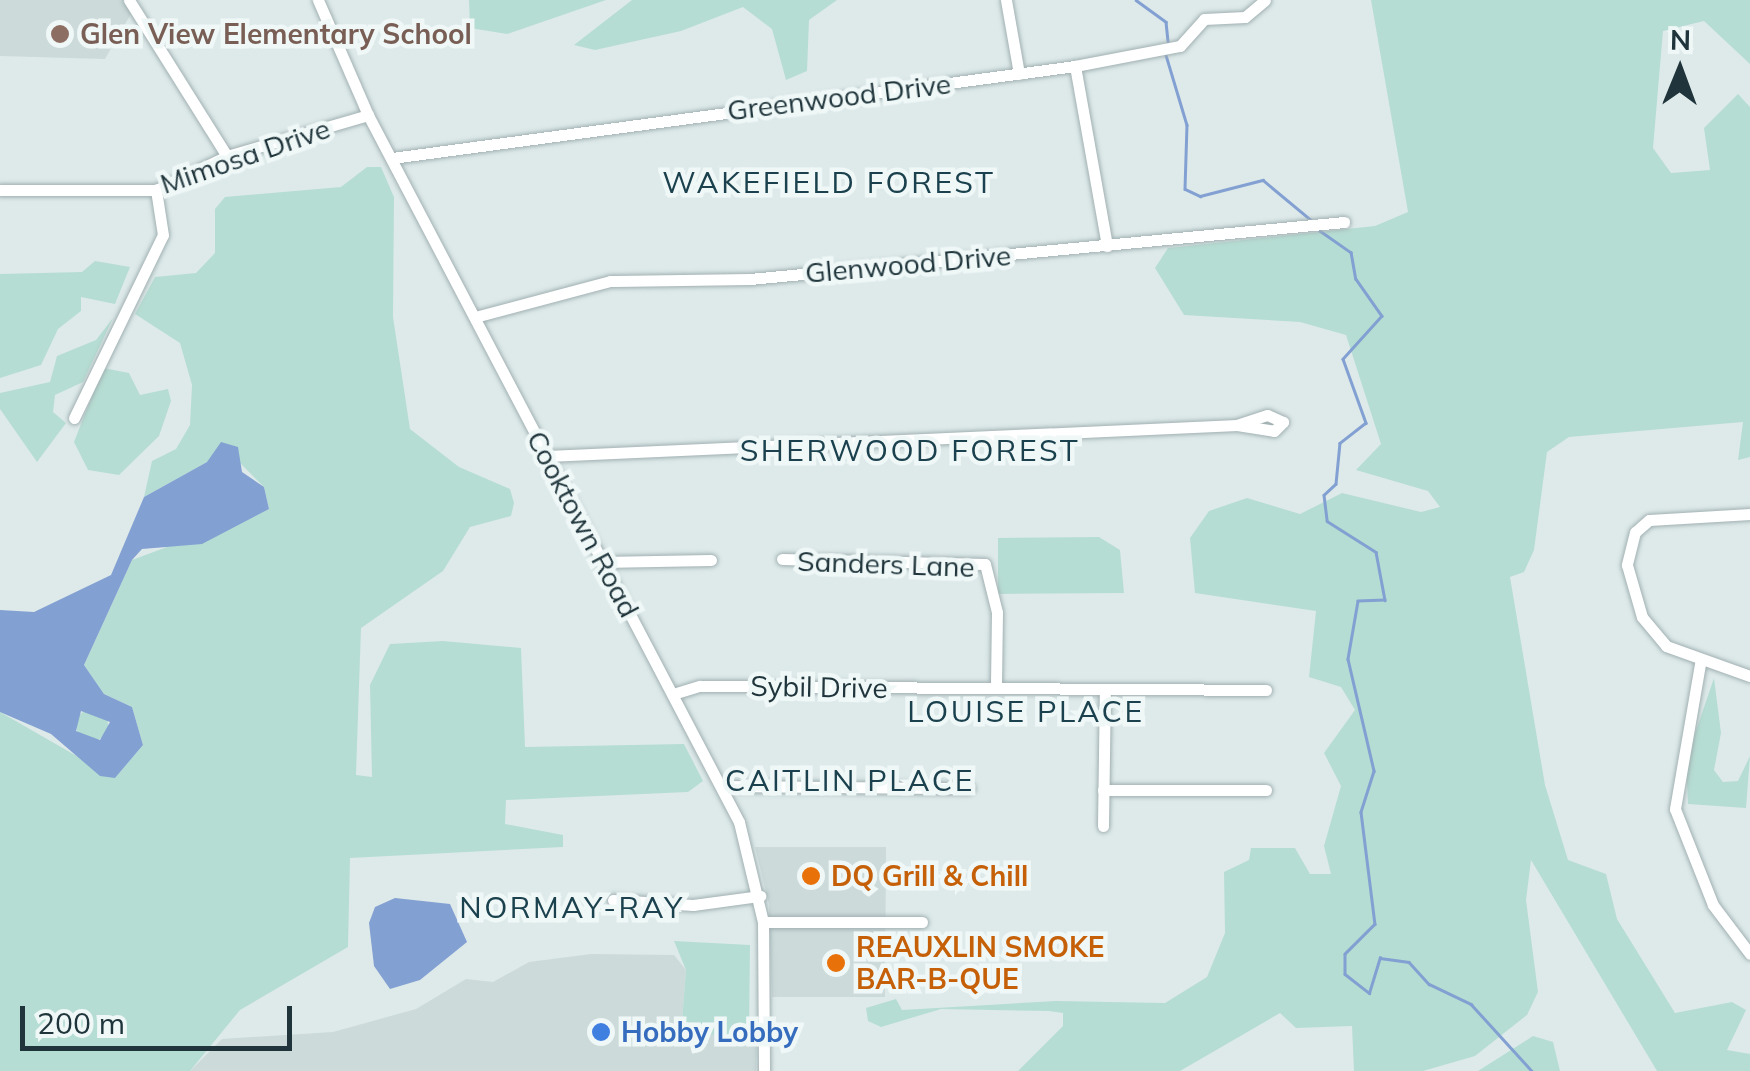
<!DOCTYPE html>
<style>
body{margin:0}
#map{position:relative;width:1750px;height:1071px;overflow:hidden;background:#deeaea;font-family:Mulish,sans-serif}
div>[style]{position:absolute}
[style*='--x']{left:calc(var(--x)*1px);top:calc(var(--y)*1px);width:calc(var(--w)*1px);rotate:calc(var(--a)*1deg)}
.built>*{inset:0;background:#ccdada}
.green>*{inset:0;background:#b6ddd3}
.round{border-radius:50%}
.water>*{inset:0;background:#83a0d2}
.stream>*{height:2.5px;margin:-1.25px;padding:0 1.25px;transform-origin:1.25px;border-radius:1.25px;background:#83a0d2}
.roads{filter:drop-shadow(0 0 2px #a1b0b2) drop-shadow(0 0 2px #a1b0b2)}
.minor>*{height:11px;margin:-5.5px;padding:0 5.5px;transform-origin:5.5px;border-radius:5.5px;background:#fff}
.dots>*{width:28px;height:28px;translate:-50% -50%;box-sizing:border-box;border:5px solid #eff7f7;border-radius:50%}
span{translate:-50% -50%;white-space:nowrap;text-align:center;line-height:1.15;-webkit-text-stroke:9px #eff7f7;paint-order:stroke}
.education-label{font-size:28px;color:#785e54;font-weight:700}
.left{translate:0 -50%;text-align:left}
.street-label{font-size:28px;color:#1f353b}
.food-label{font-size:28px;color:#c56008;font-weight:700}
.shop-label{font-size:28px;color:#366cbe;font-weight:700}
.neighbourhood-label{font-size:30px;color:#1a414d;letter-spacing:2.5px}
.north{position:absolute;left:1630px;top:20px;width:100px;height:100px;-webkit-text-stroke:8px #eff7f7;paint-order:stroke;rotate:1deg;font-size:28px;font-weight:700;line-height:40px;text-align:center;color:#1f353b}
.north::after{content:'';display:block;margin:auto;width:35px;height:45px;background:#1f353b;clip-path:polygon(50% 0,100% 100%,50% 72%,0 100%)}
.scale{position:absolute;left:20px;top:1006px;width:272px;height:45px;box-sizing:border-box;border:5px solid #1f353b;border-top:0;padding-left:12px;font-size:30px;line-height:35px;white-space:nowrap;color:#1f353b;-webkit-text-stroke:8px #eff7f7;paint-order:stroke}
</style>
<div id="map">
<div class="built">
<i style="clip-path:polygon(0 0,125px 0,132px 12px,105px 59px,0 56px)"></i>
<i style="clip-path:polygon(755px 847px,886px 847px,885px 997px,772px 997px,769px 904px)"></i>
<i style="clip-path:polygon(591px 954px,674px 955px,686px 970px,681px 1034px,757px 1036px,756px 1071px,190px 1071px,222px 1039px,333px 1032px,416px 1009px,466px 979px,493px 982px,529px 962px)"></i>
</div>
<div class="green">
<i style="clip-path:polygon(469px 0,606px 0,507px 34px,470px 28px)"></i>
<i style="clip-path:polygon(632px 0,837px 0,809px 20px,807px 71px,786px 80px,772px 29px,743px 7px,681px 31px,595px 50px,574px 45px)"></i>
<i style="clip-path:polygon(1371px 0,1750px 0,1750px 64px,1704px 21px,1663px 31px,1653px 148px,1671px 173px,1710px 170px,1704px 128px,1738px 94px,1750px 107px,1750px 457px,1738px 460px,1743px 422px,1569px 437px,1547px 452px,1534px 550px,1524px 572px,1510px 577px,1545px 785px,1568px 860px,1606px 874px,1617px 919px,1675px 1013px,1732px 1002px,1746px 1010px,1727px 1050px,1750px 1054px,1750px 1071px,1657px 1071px,1531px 860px,1526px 900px,1538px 992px,1527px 1015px,1475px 1056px,1423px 1071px,1354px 1071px,1352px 1026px,1296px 1028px,1280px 1013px,1180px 1071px,1018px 1071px,1063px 1026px,1063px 1013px,1049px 1011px,941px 1009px,881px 1027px,868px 1021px,866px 1008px,896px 999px,902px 1010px,1056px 1001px,1165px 1003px,1207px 977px,1225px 933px,1224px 872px,1249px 860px,1251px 848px,1295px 848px,1310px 874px,1331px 874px,1324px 846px,1341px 786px,1324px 753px,1355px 710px,1341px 687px,1309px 677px,1316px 611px,1195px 593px,1190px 538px,1209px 511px,1247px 498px,1300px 514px,1342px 493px,1421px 512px,1440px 507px,1428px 491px,1356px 470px,1381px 444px,1346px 335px,1300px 322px,1184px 315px,1155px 268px,1168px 248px,1375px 226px,1408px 212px)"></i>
<i style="clip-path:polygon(367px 167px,381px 167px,394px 197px,393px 317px,410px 429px,459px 467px,510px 489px,514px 503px,511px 516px,470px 527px,443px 571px,361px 628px,356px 775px,372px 777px,370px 685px,390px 644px,443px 641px,521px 648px,525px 747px,684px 744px,703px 781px,688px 792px,506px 800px,505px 824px,563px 835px,563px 847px,350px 858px,348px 947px,240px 1010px,190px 1071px,0 1071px,0 712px,115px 778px,143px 745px,132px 707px,104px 694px,84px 665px,132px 560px,269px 509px,264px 487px,240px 463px,207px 462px,144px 497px,152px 461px,176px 449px,190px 425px,192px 385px,180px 343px,135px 314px,155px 277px,196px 273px,215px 253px,215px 209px,225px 197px,341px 187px)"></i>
<i style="clip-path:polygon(95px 261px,130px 267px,115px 304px,81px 297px,81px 311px,58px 329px,41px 365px,0 378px,0 274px,82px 272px)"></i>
<i style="clip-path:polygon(113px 318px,83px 382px,55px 395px,53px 412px,66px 423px,37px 462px,0 409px,0 393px,50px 382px,57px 356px,96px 340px)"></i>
<i style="clip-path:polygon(103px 368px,129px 373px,140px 395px,168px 389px,171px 401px,159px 436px,119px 475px,88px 470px,74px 442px)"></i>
<i style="clip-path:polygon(1099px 537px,1120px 550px,1124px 593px,998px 594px,998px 538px)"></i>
<i style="clip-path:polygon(1714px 678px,1721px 733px,1714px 770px,1723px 782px,1738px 781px,1750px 756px,1746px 808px,1688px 804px,1686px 760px)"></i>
<i class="round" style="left:76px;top:709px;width:32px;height:32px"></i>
<i style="clip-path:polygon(674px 941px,750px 945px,749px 1036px,681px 1034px,686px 970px)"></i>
<i style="clip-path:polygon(1533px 1036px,1553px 1042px,1560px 1071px,1478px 1071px)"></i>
</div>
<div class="water">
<i style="clip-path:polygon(evenodd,221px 442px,238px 447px,242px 472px,264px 487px,269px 509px,202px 544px,142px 549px,132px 560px,84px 665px,104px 694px,132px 707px,143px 745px,115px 778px,100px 776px,51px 734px,0 712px,0 610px,34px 612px,111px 575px,144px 497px,207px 462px,221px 442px,81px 711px,110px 722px,100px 740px,76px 731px,81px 711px)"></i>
<i style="clip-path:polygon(395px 898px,450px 904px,467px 942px,420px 980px,390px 989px,374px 966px,369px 923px,375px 907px)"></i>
</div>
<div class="stream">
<i style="--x:1136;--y:0;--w:37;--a:36"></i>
<i style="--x:1166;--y:22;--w:20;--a:84"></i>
<i style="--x:1166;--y:55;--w:73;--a:73.3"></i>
<i style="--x:1187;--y:125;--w:64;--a:91.8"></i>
<i style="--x:1185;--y:189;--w:17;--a:25"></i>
<i style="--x:1200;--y:196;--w:65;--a:-14.3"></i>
<i style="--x:1263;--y:180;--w:62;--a:39.8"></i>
<i style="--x:1319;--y:230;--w:39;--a:35"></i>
<i style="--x:1351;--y:252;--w:27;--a:80"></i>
<i style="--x:1356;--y:279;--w:45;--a:54.9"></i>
<i style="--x:1382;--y:316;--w:58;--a:132.2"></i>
<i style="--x:1343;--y:359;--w:68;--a:70.2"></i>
<i style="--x:1366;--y:423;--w:33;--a:142"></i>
<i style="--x:1340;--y:443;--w:41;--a:95.6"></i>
<i style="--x:1336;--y:484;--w:16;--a:137"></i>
<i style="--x:1324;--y:495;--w:26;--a:83"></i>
<i style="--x:1327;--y:521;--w:58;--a:32.3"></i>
<i style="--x:1376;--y:552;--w:49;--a:79.4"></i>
<i style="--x:1385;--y:600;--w:27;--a:178"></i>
<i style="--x:1358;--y:601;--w:59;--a:99.8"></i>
<i style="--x:1348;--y:659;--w:115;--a:76.9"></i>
<i style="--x:1374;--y:771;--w:43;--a:107.6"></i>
<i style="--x:1361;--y:812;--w:113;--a:82.9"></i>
<i style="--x:1375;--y:924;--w:42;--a:135"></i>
<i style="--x:1345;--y:954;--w:20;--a:90"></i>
<i style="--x:1345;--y:974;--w:31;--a:38"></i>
<i style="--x:1369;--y:993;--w:37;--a:-73"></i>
<i style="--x:1380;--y:958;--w:29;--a:8"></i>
<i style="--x:1409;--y:962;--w:30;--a:48"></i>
<i style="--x:1429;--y:984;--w:47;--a:25.5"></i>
<i style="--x:1471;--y:1004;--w:91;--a:47.7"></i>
</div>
<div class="roads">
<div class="minor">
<i style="--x:129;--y:0;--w:184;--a:57.9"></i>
<i style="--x:318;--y:0;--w:125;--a:66.5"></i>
<i style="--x:368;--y:115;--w:798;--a:62.31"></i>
<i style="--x:739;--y:822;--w:103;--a:76.5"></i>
<i style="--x:763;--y:922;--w:149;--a:89.6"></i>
<i style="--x:1006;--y:0;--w:75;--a:80"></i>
<i style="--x:1075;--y:66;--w:183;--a:79.9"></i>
<i style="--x:392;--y:158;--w:689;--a:-7.67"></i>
<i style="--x:1075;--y:66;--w:107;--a:-10.8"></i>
<i style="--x:1180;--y:46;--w:36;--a:-48"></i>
<i style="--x:1204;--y:19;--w:41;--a:-2.8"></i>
<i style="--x:1245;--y:17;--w:26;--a:-40"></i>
<i style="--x:0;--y:190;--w:156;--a:0"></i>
<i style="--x:156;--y:190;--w:79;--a:-25.6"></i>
<i style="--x:227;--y:156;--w:147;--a:-16.2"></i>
<i style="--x:475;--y:317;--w:140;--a:-14.9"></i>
<i style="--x:610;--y:281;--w:140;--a:-0.8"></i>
<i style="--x:750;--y:279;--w:597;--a:-5.48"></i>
<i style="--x:74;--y:418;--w:203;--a:-64.1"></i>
<i style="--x:163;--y:235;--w:46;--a:-98.8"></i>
<i style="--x:547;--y:456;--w:691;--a:-2.57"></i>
<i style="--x:1237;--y:425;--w:37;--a:9"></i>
<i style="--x:1274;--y:431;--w:13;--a:-45"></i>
<i style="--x:1283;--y:422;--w:17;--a:-156"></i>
<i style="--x:1267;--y:415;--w:32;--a:162"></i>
<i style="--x:1750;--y:514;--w:101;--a:176.6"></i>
<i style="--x:1649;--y:520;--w:18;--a:139"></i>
<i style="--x:1635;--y:532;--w:34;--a:104"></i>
<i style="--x:1627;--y:565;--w:54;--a:73.9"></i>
<i style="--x:1642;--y:617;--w:38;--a:50"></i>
<i style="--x:1666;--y:646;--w:89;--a:19.7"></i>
<i style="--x:782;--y:559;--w:203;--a:1.4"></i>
<i style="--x:985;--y:564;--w:49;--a:76"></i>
<i style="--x:997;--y:612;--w:76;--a:90.8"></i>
<i style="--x:603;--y:562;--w:108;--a:-1.1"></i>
<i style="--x:1700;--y:664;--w:147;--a:99.8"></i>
<i style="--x:1675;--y:809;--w:103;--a:68.4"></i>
<i style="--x:1713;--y:905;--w:61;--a:52.9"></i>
<i style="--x:673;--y:694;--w:28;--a:-17"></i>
<i style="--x:700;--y:686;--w:566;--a:0.4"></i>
<i style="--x:722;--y:786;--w:247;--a:0.5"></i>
<i style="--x:1103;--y:790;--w:163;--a:0"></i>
<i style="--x:1103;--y:826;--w:137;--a:-89.2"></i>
<i style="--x:613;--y:900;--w:80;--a:3.6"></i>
<i style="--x:693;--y:905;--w:68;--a:-7.7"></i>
<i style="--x:763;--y:922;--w:159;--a:0"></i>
</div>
</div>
<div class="dots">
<i style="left:60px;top:34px;background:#8d6e63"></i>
<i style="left:811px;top:876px;background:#e8710a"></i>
<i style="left:836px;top:963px;background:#e8710a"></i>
<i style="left:601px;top:1032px;background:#3f7fe0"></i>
</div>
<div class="education-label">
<span class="left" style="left:80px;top:34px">Glen View Elementary School</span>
</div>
<div class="street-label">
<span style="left:839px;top:97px;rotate:-7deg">Greenwood Drive</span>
<span style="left:245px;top:156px;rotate:-19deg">Mimosa Drive</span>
<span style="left:908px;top:264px;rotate:-5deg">Glenwood Drive</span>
<span style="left:583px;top:524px;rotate:62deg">Cooktown Road</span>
<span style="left:886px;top:564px;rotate:2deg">Sanders Lane</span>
<span style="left:819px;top:687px;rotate:1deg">Sybil Drive</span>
</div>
<div class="food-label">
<span class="left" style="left:831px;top:876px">DQ Grill &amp; Chill</span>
<span class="left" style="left:856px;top:963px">REAUXLIN SMOKE<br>BAR-B-QUE</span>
</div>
<div class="shop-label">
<span class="left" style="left:621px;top:1032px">Hobby Lobby</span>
</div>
<div class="neighbourhood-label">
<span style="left:829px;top:182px">WAKEFIELD FOREST</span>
<span style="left:910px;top:450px">SHERWOOD FOREST</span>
<span style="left:1026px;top:711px">LOUISE PLACE</span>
<span style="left:850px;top:780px">CAITLIN PLACE</span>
<span style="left:572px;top:907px">NORMAY-RAY</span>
</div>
<div class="north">N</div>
<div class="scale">200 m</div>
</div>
